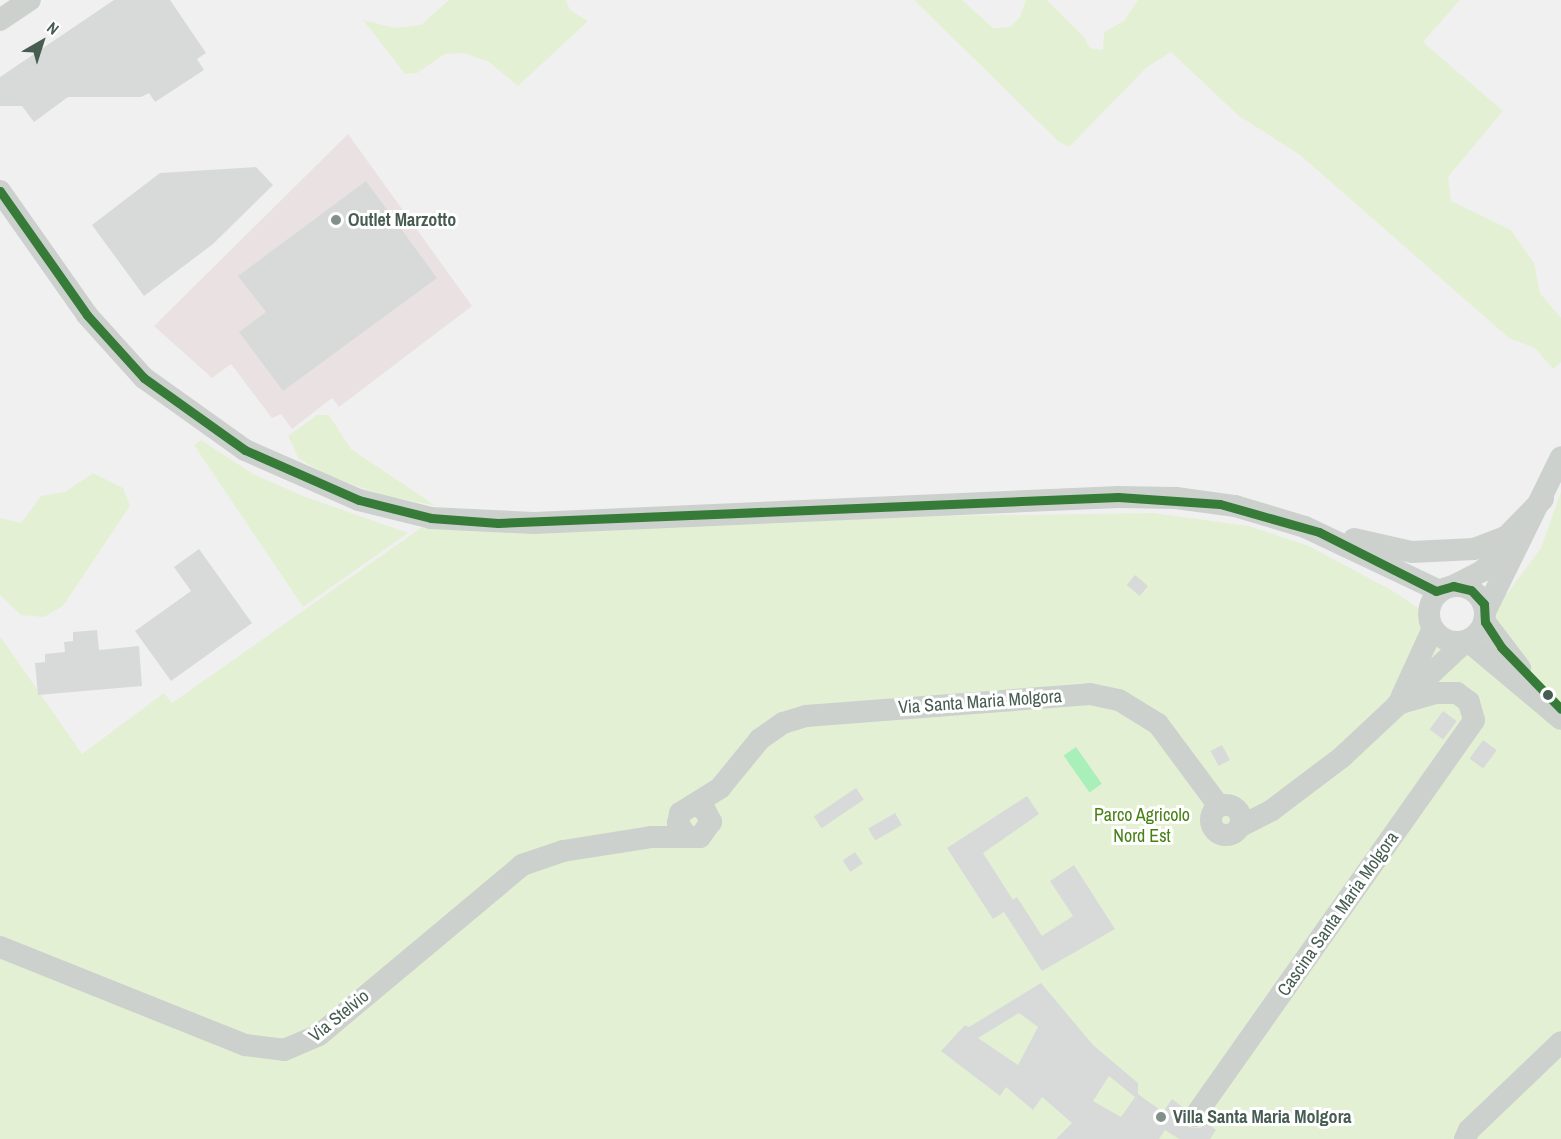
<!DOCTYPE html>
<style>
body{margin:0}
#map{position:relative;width:1561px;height:1139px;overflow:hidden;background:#f1f0f1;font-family:"Archivo Narrow",sans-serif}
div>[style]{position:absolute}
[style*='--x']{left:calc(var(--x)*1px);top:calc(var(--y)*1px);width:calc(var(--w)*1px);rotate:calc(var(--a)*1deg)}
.commercial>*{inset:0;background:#e9e1e2}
.green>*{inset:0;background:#e4f0d4}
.water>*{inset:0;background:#a8efba;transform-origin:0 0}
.building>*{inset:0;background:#d8dad9;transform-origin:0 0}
.minor>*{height:22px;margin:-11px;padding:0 11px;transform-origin:11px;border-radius:11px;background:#ccd1ce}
.minor>.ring{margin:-11px;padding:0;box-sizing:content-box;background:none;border:22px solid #ccd1ce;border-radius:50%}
.bus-1>*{height:9px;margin:-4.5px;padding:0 4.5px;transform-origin:4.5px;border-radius:4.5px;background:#367c38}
.dots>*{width:16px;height:16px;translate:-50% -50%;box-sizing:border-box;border:3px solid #fff;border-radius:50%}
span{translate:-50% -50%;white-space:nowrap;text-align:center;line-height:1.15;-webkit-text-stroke:6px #fff;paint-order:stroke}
.poi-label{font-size:18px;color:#475d52;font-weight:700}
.left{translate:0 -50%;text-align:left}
.street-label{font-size:18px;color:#475d52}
.park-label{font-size:18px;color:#478115}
.north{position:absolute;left:12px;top:12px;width:60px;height:60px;-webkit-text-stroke:4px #fff;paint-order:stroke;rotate:39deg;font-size:16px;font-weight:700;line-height:24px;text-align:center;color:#475d52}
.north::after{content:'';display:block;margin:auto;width:21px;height:27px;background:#475d52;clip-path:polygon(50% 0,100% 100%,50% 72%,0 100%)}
</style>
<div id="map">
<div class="commercial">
<i style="clip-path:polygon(348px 134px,472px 306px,339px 407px,332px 398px,292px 429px,281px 414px,272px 418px,231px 364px,212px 378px,154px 326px)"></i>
</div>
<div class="green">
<i style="clip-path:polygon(449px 0,566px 0,570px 10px,588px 21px,518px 86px,489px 62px,464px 53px,445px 54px,417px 73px,405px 74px,363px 20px,395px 28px,421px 25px)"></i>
<i style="clip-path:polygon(914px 0,962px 0,993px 28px,1010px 27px,1020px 17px,1026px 0,1047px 0,1084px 37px,1090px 48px,1103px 50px,1104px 32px,1124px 21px,1138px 0,1460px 0,1423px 42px,1503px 111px,1448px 177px,1451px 201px,1511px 230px,1534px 263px,1540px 293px,1561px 318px,1561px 362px,1553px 369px,1535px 348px,1509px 338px,1300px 155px,1239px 116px,1171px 52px,1147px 67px,1069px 147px,1058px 141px)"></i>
<i style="clip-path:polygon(317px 415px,329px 415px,351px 449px,436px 506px,382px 495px,330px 476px,299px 459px,288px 436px)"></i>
<i style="clip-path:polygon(201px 440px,255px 475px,303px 496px,408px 533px,303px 607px,194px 445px)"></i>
<i style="clip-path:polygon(93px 473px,123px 488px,130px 506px,63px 606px,44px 617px,21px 615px,0 595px,0 518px,21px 523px,41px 496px,65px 492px)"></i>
<i style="clip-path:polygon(1561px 492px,1561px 1139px,0 1139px,0 636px,82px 754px,164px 693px,172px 703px,428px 523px,1153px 513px,1249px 526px,1309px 546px,1393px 591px,1470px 643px,1541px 548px)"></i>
</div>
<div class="water">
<i style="left:1076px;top:747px;width:45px;height:15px;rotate:55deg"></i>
</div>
<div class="building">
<i style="clip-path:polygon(114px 0,170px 0,206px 53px,197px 59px,204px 70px,155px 102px,149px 93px,141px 97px,68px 97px,34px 122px,22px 106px,0 106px,0 77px)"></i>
<i style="clip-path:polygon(256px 167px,273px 185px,213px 244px,144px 296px,92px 225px,160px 173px)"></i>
<i style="clip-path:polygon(366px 181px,437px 278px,283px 391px,239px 332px,266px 312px,238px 276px)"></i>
<i style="clip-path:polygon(199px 549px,252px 623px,171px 681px,135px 631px,191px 591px,174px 567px)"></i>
<i style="left:1135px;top:575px;width:17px;height:13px;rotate:40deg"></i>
<i style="clip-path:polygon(97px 630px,99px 650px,139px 646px,142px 686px,38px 695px,35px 663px,45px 662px,45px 654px,65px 652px,64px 642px,73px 641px,73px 632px)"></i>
<i style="left:1443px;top:711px;width:17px;height:23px;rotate:36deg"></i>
<i style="left:1483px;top:740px;width:17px;height:23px;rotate:36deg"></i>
<i style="left:1222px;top:745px;width:17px;height:13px;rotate:62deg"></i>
<i style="left:856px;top:788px;width:14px;height:51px;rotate:56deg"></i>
<i style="clip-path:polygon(1027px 796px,1039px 814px,983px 853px,1013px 900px,1017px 897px,1042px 936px,1073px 916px,1050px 881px,1074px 865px,1115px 929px,1042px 971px,1004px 912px,993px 919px,947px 848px)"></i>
<i style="left:895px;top:813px;width:14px;height:31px;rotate:60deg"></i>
<i style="left:855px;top:852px;width:14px;height:15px;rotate:56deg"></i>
<i style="clip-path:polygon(evenodd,1041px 983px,1093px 1045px,1138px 1083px,1138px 1094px,1163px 1112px,1172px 1099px,1184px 1108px,1183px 1121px,1188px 1127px,1200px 1128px,1207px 1123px,1216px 1130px,1210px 1139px,1179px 1139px,1165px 1130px,1159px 1139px,1056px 1139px,1072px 1123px,1042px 1097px,1033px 1110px,1006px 1087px,1000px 1096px,941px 1051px,965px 1025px,969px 1027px,1041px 983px,1019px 1013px,1038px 1027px,1018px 1065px,978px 1038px,1019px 1013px,1041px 983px,1109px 1076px,1135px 1097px,1121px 1117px,1093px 1101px,1109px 1076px)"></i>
</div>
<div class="minor">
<i style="--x:0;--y:20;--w:36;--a:-34"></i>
<i style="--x:0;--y:191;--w:151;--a:54.9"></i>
<i style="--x:87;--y:315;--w:85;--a:47.9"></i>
<i style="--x:144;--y:378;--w:124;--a:35.5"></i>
<i style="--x:245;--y:450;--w:124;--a:23.7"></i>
<i style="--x:359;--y:500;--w:74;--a:14"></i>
<i style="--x:431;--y:518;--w:103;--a:2.8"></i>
<i style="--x:534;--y:523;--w:585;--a:-2.55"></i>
<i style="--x:1118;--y:497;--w:58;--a:1"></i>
<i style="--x:1176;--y:498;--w:60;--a:7.7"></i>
<i style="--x:1235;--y:506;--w:73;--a:16.7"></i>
<i style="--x:1305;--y:527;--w:149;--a:25.4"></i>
<i style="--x:1354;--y:539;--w:59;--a:12.6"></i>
<i style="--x:1412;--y:552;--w:62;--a:-2.8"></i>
<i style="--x:1474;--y:549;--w:34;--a:-21"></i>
<i style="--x:1506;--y:537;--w:53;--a:-45.8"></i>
<i class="ring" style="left:1429px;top:586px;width:34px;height:34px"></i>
<i style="--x:1453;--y:586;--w:33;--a:-27"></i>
<i style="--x:1482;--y:571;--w:45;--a:-41.4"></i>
<i style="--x:1486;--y:610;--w:170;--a:-63.9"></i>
<i style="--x:1485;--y:622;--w:58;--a:52.7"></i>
<i style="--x:1468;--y:641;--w:121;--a:40"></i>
<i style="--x:1401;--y:698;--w:77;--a:-65.4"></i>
<i style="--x:693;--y:805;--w:32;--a:-32"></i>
<i style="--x:720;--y:788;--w:63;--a:-50.8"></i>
<i style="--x:760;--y:739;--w:28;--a:-35"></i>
<i style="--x:783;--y:723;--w:24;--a:-17"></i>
<i style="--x:806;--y:716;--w:285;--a:-4.4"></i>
<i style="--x:1090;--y:694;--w:30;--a:12"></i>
<i style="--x:1119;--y:700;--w:46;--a:31.6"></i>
<i style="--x:1158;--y:724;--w:102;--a:53.4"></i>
<i class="ring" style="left:1211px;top:805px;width:8px;height:8px"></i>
<i style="--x:1239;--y:827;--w:37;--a:-27"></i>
<i style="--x:1272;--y:810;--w:88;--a:-37.1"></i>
<i style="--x:1342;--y:757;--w:168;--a:-43.1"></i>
<i style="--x:0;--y:947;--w:264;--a:21.8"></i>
<i style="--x:245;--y:1045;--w:39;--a:7"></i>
<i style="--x:284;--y:1050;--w:38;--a:-23"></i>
<i style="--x:319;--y:1035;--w:265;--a:-39.9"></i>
<i style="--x:522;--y:865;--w:43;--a:-18.9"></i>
<i style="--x:563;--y:851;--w:89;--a:-9"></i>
<i style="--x:651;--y:837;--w:49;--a:0"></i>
<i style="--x:700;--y:837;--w:19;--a:-54"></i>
<i style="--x:711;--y:822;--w:16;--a:-117"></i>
<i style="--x:704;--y:808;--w:11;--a:-165"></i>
<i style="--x:693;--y:805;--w:15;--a:148"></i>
<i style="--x:680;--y:813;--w:10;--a:101"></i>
<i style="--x:678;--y:823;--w:15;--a:58"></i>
<i style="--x:1195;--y:1116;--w:484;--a:-54.8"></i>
<i style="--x:1474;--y:720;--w:19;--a:-106"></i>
<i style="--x:1469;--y:702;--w:15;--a:-143"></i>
<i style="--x:1457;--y:693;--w:21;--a:180"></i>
<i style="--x:1436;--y:693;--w:40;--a:164"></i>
<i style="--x:1465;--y:1139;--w:10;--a:-66"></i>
<i style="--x:1469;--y:1130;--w:127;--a:-43.7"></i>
</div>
<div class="bus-1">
<i style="--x:0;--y:191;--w:151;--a:54.9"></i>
<i style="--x:87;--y:315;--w:85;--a:47.9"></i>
<i style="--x:144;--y:378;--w:124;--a:35.5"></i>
<i style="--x:245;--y:450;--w:124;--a:23.7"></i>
<i style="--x:359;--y:500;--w:74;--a:14"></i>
<i style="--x:431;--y:518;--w:67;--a:4.3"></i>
<i style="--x:498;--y:523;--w:621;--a:-2.4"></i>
<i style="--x:1118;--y:497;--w:102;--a:3.9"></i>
<i style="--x:1220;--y:504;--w:103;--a:15.8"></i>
<i style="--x:1319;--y:532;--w:131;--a:26.8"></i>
<i style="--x:1436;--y:591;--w:18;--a:-16"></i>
<i style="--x:1453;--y:586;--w:18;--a:13"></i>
<i style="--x:1471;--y:590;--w:19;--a:47"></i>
<i style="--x:1484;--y:604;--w:18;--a:87"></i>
<i style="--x:1485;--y:622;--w:30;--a:57"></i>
<i style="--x:1501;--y:647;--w:86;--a:45.9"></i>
</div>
<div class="dots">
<i style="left:336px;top:220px;background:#82908a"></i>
<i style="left:1548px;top:695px;background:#475d52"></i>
<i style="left:1161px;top:1117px;background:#82908a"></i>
</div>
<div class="poi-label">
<span class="left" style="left:348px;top:220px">Outlet Marzotto</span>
<span class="left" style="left:1173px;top:1117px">Villa Santa Maria Molgora</span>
</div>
<div class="street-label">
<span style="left:980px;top:702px;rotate:-4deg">Via Santa Maria Molgora</span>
<span style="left:1338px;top:914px;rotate:-55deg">Cascina Santa Maria Molgora</span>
<span style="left:339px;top:1016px;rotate:-39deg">Via Stelvio</span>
</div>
<div class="park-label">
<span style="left:1142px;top:826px">Parco Agricolo<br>Nord Est</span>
</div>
<div class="north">N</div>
</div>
